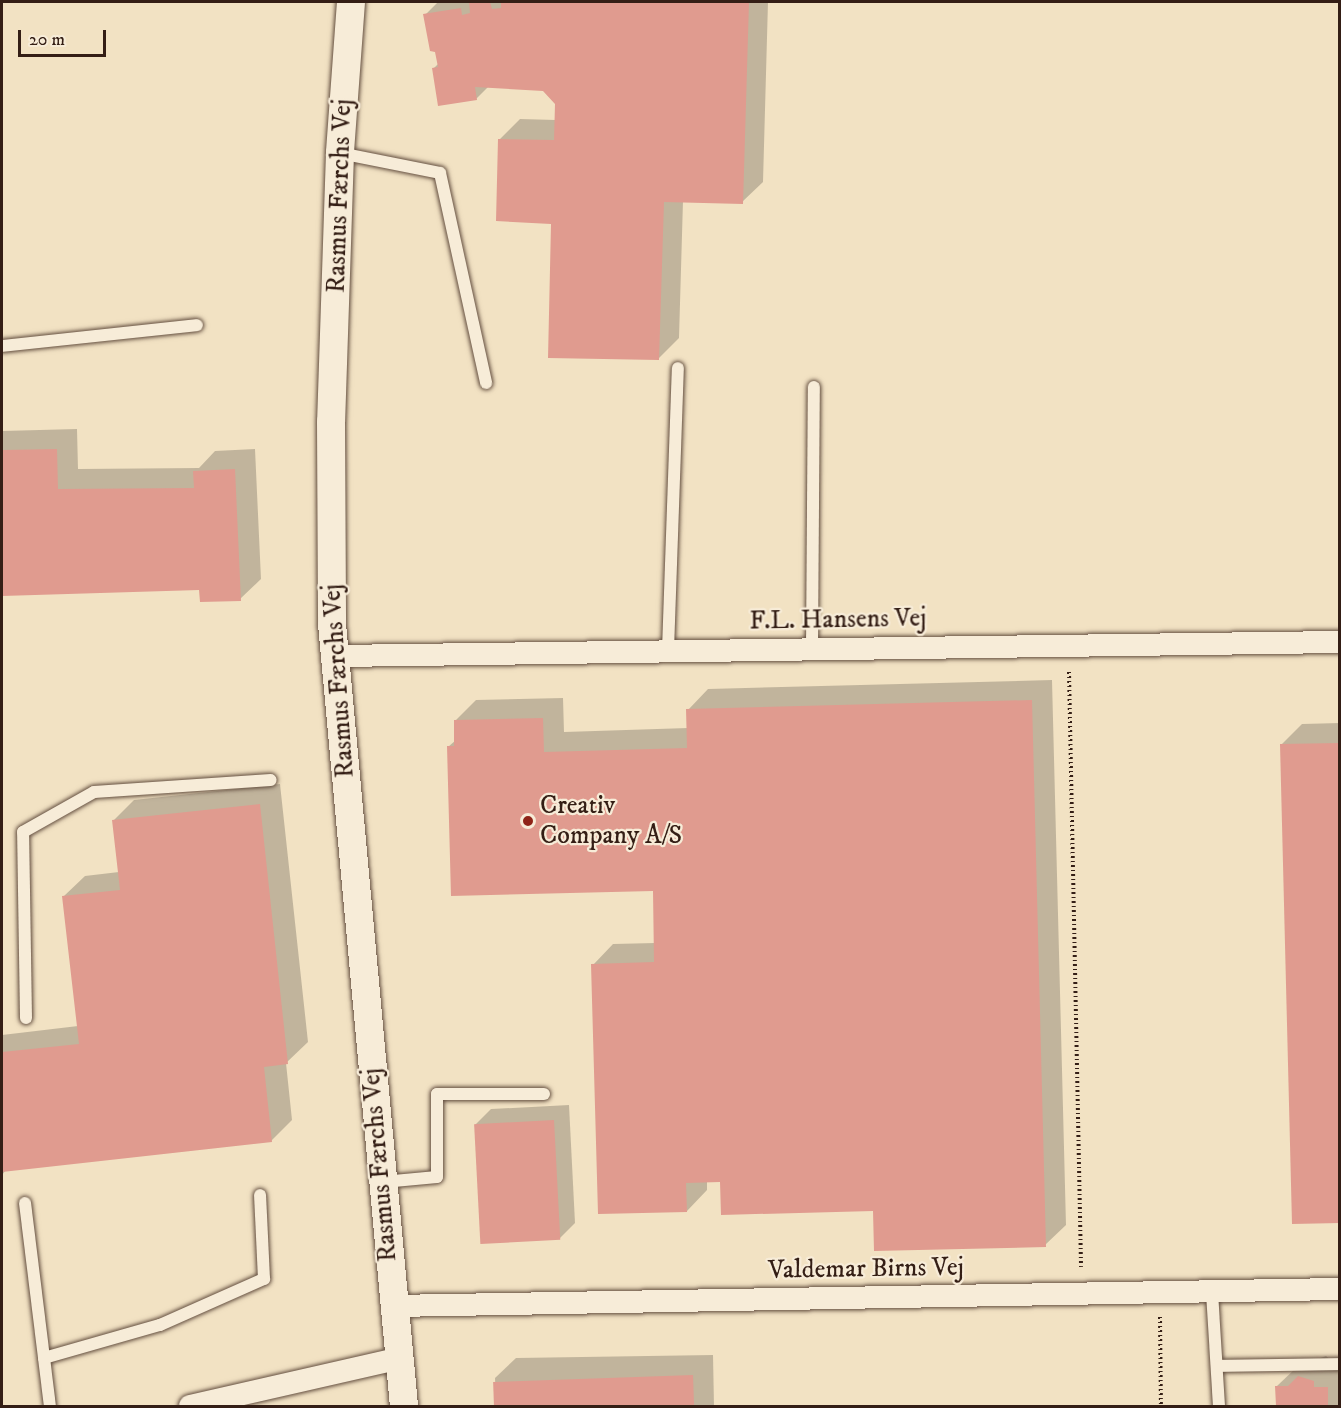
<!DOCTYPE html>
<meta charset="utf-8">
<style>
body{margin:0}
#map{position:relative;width:1341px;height:1408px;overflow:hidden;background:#f2e2c3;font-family:"IM FELL DW Pica",serif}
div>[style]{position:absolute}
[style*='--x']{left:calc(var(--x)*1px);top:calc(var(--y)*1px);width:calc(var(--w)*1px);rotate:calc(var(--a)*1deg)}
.shadow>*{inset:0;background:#0003}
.building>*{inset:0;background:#e09b8f;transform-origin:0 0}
.path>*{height:4px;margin-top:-2px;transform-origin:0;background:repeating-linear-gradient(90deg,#341e15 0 1.5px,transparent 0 4.5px)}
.roads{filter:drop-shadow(0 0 2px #644f40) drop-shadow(0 0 2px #644f40)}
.service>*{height:12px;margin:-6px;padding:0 6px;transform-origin:6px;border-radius:6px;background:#f7ecd8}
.minor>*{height:22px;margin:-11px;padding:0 11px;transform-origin:11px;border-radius:11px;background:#f7ecd8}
.tertiary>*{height:28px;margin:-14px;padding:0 14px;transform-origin:14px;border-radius:14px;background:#f7ecd8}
.dots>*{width:16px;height:16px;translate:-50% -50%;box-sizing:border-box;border:3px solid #f7ecd8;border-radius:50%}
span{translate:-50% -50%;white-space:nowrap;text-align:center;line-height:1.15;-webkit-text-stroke:4.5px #f7ecd8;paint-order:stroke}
.street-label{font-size:26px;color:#341e15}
.poi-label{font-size:26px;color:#341e15}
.left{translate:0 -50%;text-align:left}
.frame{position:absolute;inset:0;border:3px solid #341e15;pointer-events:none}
.scale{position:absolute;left:18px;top:30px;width:88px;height:27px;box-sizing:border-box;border:3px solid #341e15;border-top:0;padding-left:8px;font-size:18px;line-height:21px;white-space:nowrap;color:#341e15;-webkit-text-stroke:4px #f7ecd8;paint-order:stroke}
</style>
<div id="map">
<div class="shadow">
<i style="clip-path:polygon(438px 2px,768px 2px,763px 182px,742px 202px,683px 201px,679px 338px,658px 359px,553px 222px,500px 139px,520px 119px,556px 120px,556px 104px,543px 90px,489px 86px,476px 99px,434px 68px,439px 63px,425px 15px)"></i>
<i style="clip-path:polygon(77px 429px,78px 469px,199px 468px,215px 451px,255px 449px,261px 579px,240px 599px,200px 589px,2px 595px,2px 431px)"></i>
<i style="clip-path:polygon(1052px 680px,1066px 1225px,1045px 1245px,722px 1180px,707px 1181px,707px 1190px,687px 1211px,593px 965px,613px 944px,655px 943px,654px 890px,448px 747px,456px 740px,455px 721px,476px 700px,563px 698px,564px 732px,688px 728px,688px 710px,708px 689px)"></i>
<i style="clip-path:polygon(1340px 723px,1340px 1222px,1281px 745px,1302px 724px)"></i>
<i style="clip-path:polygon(280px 784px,308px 1042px,286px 1063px,292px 1120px,271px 1141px,6px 1170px,2px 1175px,2px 1035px,78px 1026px,64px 896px,85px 876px,119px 872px,114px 820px,134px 800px)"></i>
<i style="clip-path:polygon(569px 1105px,575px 1223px,559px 1239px,475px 1125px,491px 1109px)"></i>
<i style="clip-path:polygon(713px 1355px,714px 1406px,496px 1406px,495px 1378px,516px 1358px)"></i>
<i style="clip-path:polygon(1326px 1356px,1340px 1367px,1340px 1406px,1277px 1406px,1277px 1386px,1298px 1366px)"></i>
</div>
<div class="building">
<i style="clip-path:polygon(469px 2px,490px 2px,492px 9px,501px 8px,501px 2px,749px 2px,743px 204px,664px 202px,659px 360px,548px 358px,551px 224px,496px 221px,498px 139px,554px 140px,555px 104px,543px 91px,475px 87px,477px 100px,438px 106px,432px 68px,438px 67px,435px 52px,430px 51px,423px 14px,461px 8px,462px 15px,470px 13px)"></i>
<i style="clip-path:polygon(57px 449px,58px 489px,194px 488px,193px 471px,235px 469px,241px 601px,200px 602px,199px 590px,2px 596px,2px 450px)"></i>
<i style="clip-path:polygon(1032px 700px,1046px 1247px,874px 1251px,873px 1211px,721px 1215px,720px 1182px,686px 1183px,687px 1212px,598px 1214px,591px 964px,654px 962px,653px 891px,451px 896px,447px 746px,454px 746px,454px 720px,543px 718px,544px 752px,687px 748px,686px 709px)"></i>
<i style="clip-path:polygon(1340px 743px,1340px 1223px,1292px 1224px,1280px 744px)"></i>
<i style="clip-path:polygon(260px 804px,288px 1064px,264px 1067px,272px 1142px,2px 1172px,2px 1052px,79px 1044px,62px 896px,120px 890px,112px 820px)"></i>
<i style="left:554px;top:1120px;width:120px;height:80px;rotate:87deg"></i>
<i style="left:693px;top:1375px;width:31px;height:200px;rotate:88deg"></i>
<i style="clip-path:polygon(1298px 1376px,1314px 1381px,1314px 1387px,1328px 1387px,1328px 1406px,1276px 1406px,1275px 1386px,1288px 1386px)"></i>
</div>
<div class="path">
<i style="--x:1069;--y:672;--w:595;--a:88.84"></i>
<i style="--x:1160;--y:1317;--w:89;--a:89.4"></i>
</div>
<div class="roads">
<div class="service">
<i style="--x:340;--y:153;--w:102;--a:11.3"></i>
<i style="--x:440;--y:173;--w:215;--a:77.6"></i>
<i style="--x:2;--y:346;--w:196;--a:-6.1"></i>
<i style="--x:812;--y:649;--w:262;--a:-89.6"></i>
<i style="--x:668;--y:650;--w:282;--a:-88"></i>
<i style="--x:26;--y:1018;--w:186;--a:-90.9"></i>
<i style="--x:23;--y:832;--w:81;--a:-29.4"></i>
<i style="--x:94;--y:792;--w:177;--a:-3.9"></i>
<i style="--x:383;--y:1182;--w:54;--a:-5.3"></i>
<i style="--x:437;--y:1177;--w:83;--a:-90"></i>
<i style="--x:437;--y:1094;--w:107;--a:0"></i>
<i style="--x:25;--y:1203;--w:205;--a:83"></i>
<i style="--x:1212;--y:1292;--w:114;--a:86.5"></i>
<i style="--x:44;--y:1358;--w:121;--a:-15.9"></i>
<i style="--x:160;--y:1325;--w:114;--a:-23.9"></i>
<i style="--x:264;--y:1279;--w:84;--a:-92.7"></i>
<i style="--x:1217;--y:1366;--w:123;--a:-0.9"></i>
</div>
<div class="minor">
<i style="--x:337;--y:656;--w:1003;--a:-0.8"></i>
<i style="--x:393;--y:1306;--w:947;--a:-1.03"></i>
<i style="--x:190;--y:1406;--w:212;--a:-12.8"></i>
</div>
<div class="tertiary">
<i style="--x:351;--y:2;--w:151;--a:94.2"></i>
<i style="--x:340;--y:153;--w:269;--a:91.9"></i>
<i style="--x:331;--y:422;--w:202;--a:89.7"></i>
<i style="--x:332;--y:624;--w:785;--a:84.74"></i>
</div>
</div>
<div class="dots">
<i style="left:528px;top:821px;background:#8f2418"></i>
</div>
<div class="street-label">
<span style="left:340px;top:196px;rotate:-88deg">Rasmus Færchs Vej</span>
<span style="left:838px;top:620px;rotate:-1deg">F.L. Hansens Vej</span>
<span style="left:339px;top:681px;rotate:-94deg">Rasmus Færchs Vej</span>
<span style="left:380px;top:1165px;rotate:-95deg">Rasmus Færchs Vej</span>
<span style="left:866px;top:1269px;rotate:-1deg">Valdemar Birns Vej</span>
</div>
<div class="poi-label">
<span class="left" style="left:540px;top:821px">Creativ<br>Company A/S</span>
</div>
<div class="frame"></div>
<div class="scale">20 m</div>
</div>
